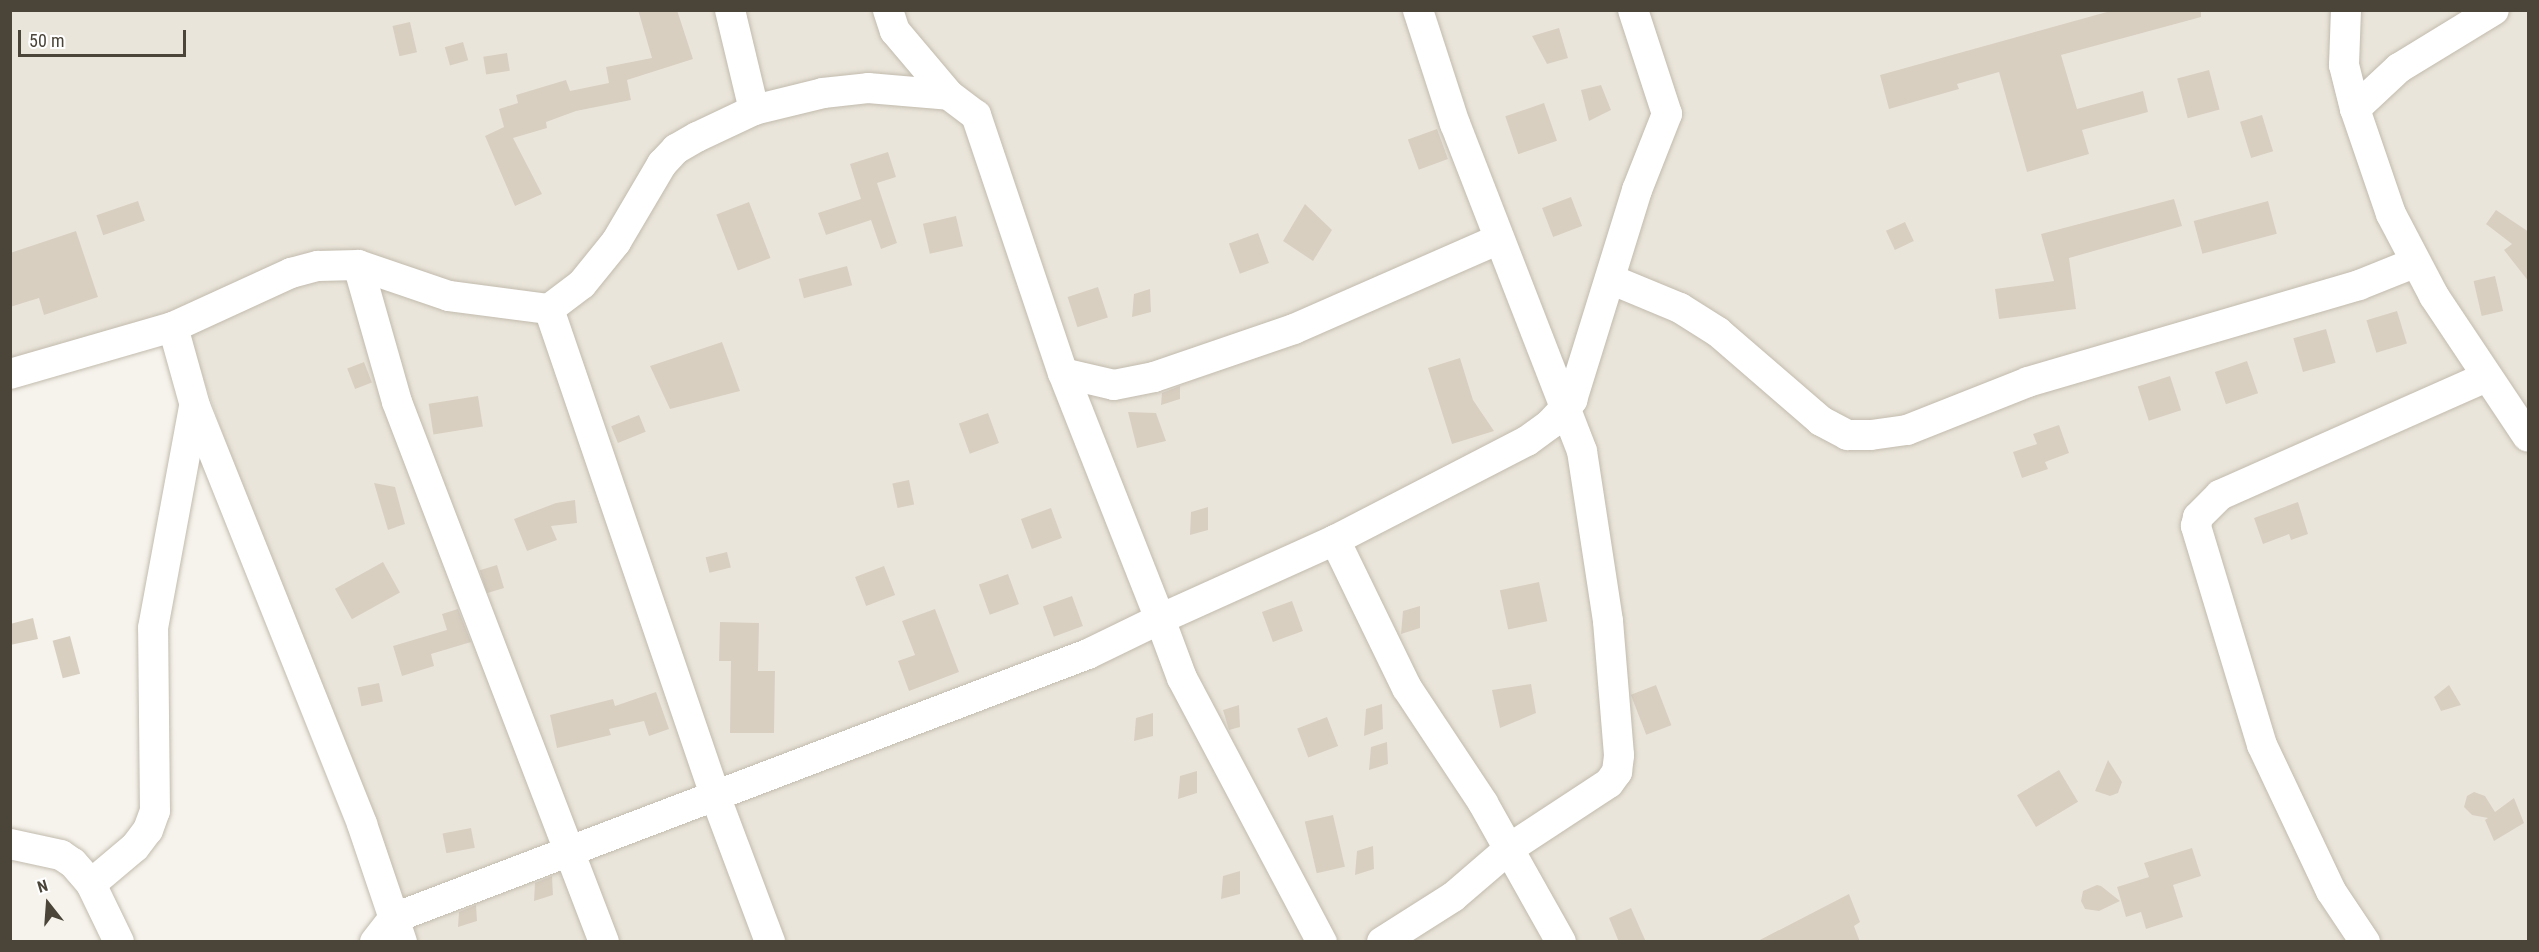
<!DOCTYPE html>
<style>
body{margin:0}
#map{position:relative;width:2539px;height:952px;overflow:hidden;background:#f6f3ec;font-family:"Roboto Condensed",sans-serif}
div>[style]{position:absolute}
[style*='--x']{left:calc(var(--x)*1px);top:calc(var(--y)*1px);width:calc(var(--w)*1px);rotate:calc(var(--a)*1deg)}
.residential>*{inset:0;background:#eae5da}
.building>*{inset:0;background:#d8cfc1;transform-origin:0 0}
.roads{filter:drop-shadow(0 0 2px #c2bbae) drop-shadow(0 0 2px #c2bbae)}
.minor>*{height:30px;margin:-15px;padding:0 15px;transform-origin:15px;border-radius:15px;background:#fff}
span{translate:-50% -50%;white-space:nowrap;text-align:center;line-height:1.15;-webkit-text-stroke:6px #fff;paint-order:stroke}
.frame{position:absolute;inset:0;border:12px solid #4b4439;pointer-events:none}
.north{position:absolute;left:18px;top:874px;width:60px;height:60px;-webkit-text-stroke:4px #fff;paint-order:stroke;rotate:343deg;font-size:16px;font-weight:700;line-height:24px;text-align:center;color:#4b4439}
.north::after{content:'';display:block;margin:auto;width:21px;height:27px;background:#4b4439;clip-path:polygon(50% 0,100% 100%,50% 72%,0 100%)}
.scale{position:absolute;left:18px;top:30px;width:168px;height:27px;box-sizing:border-box;border:3px solid #4b4439;border-top:0;padding-left:8px;font-size:18px;line-height:21px;white-space:nowrap;color:#4b4439;-webkit-text-stroke:4px #fff;paint-order:stroke}
</style>
<div id="map">
<div class="residential">
<i style="clip-path:polygon(11px 11px,2528px 11px,2528px 941px,375px 941px,382px 892px,186px 328px,11px 384px)"></i>
</div>
<div class="building">
<i style="clip-path:polygon(638px 10px,677px 10px,693px 59px,627px 80px,631px 100px,576px 111px,546px 122px,547px 128px,513px 138px,542px 194px,515px 206px,485px 136px,504px 127px,499px 109px,518px 103px,516px 95px,566px 80px,570px 91px,609px 83px,606px 67px,652px 58px)"></i>
<i style="clip-path:polygon(2114px 10px,2201px 10px,2201px 17px,2061px 55px,2077px 109px,2143px 91px,2148px 112px,2082px 130px,2089px 154px,2027px 172px,1999px 72px,1957px 84px,1959px 89px,1889px 109px,1880px 75px)"></i>
<i style="left:410px;top:22px;width:31px;height:18px;rotate:77deg"></i>
<i style="clip-path:polygon(1559px 28px,1568px 58px,1547px 64px,1532px 36px)"></i>
<i style="left:463px;top:42px;width:19px;height:19px;rotate:74deg"></i>
<i style="left:507px;top:53px;width:18px;height:24px;rotate:81deg"></i>
<i style="left:2209px;top:70px;width:41px;height:33px;rotate:75deg"></i>
<i style="clip-path:polygon(1601px 85px,1611px 110px,1589px 121px,1581px 90px)"></i>
<i style="left:1544px;top:103px;width:40px;height:41px;rotate:71deg"></i>
<i style="left:2262px;top:115px;width:38px;height:23px;rotate:73deg"></i>
<i style="left:1437px;top:129px;width:32px;height:31px;rotate:70deg"></i>
<i style="clip-path:polygon(888px 152px,896px 177px,877px 183px,897px 243px,881px 249px,871px 220px,826px 235px,818px 213px,861px 199px,850px 164px)"></i>
<i style="left:1571px;top:197px;width:31px;height:31px;rotate:69deg"></i>
<i style="clip-path:polygon(2174px 199px,2182px 226px,2069px 258px,2076px 309px,1999px 319px,1995px 289px,2054px 281px,2041px 234px)"></i>
<i style="left:138px;top:201px;width:21px;height:44px;rotate:71deg"></i>
<i style="left:2268px;top:201px;width:34px;height:77px;rotate:75deg"></i>
<i style="left:749px;top:202px;width:60px;height:35px;rotate:69deg"></i>
<i style="clip-path:polygon(1305px 204px,1332px 230px,1313px 261px,1283px 241px)"></i>
<i style="clip-path:polygon(2496px 210px,2529px 232px,2529px 282px,2504px 250px,2512px 244px,2486px 224px)"></i>
<i style="left:956px;top:216px;width:31px;height:34px;rotate:77deg"></i>
<i style="left:1905px;top:222px;width:21px;height:21px;rotate:65deg"></i>
<i style="clip-path:polygon(76px 231px,98px 297px,44px 315px,39px 298px,10px 307px,10px 253px)"></i>
<i style="left:1258px;top:233px;width:32px;height:31px;rotate:70deg"></i>
<i style="left:847px;top:266px;width:20px;height:50px;rotate:75deg"></i>
<i style="left:2495px;top:276px;width:36px;height:22px;rotate:77deg"></i>
<i style="left:1098px;top:287px;width:32px;height:32px;rotate:72deg"></i>
<i style="clip-path:polygon(1150px 289px,1151px 312px,1132px 317px,1134px 294px)"></i>
<i style="left:2397px;top:311px;width:34px;height:32px;rotate:73deg"></i>
<i style="left:2326px;top:329px;width:35px;height:34px;rotate:74deg"></i>
<i style="clip-path:polygon(722px 342px,740px 391px,670px 409px,650px 366px)"></i>
<i style="clip-path:polygon(1460px 358px,1473px 400px,1494px 431px,1452px 444px,1428px 368px)"></i>
<i style="left:2247px;top:361px;width:34px;height:34px;rotate:71deg"></i>
<i style="left:364px;top:362px;width:22px;height:18px;rotate:69deg"></i>
<i style="left:2170px;top:376px;width:36px;height:34px;rotate:72deg"></i>
<i style="clip-path:polygon(1180px 386px,1180px 399px,1161px 405px,1162px 393px)"></i>
<i style="left:478px;top:396px;width:31px;height:50px;rotate:81deg"></i>
<i style="clip-path:polygon(1128px 412px,1156px 413px,1166px 441px,1137px 448px)"></i>
<i style="left:988px;top:413px;width:32px;height:31px;rotate:70deg"></i>
<i style="left:639px;top:415px;width:18px;height:30px;rotate:68deg"></i>
<i style="clip-path:polygon(2059px 425px,2069px 453px,2045px 462px,2048px 469px,2022px 478px,2013px 452px,2037px 444px,2033px 434px)"></i>
<i style="left:909px;top:480px;width:25px;height:17px;rotate:78deg"></i>
<i style="clip-path:polygon(374px 483px,395px 487px,405px 524px,388px 530px)"></i>
<i style="clip-path:polygon(575px 500px,577px 523px,551px 526px,557px 540px,527px 551px,514px 519px,556px 503px)"></i>
<i style="clip-path:polygon(2298px 502px,2308px 534px,2291px 540px,2289px 534px,2263px 544px,2254px 518px)"></i>
<i style="clip-path:polygon(1208px 507px,1208px 530px,1190px 535px,1191px 512px)"></i>
<i style="left:1051px;top:508px;width:32px;height:32px;rotate:70deg"></i>
<i style="left:727px;top:552px;width:16px;height:22px;rotate:76deg"></i>
<i style="left:383px;top:562px;width:35px;height:55px;rotate:61deg"></i>
<i style="left:497px;top:565px;width:24px;height:18px;rotate:73deg"></i>
<i style="left:884px;top:566px;width:31px;height:31px;rotate:69deg"></i>
<i style="left:1008px;top:574px;width:32px;height:31px;rotate:70deg"></i>
<i style="left:1539px;top:582px;width:40px;height:40px;rotate:78deg"></i>
<i style="left:1072px;top:596px;width:32px;height:31px;rotate:70deg"></i>
<i style="left:1292px;top:601px;width:32px;height:32px;rotate:70deg"></i>
<i style="clip-path:polygon(1420px 606px,1420px 628px,1401px 634px,1403px 611px)"></i>
<i style="clip-path:polygon(458px 609px,471px 642px,431px 654px,434px 666px,402px 676px,393px 646px,447px 630px,442px 614px)"></i>
<i style="clip-path:polygon(935px 609px,959px 672px,909px 691px,898px 661px,915px 655px,902px 621px)"></i>
<i style="clip-path:polygon(33px 618px,38px 639px,10px 645px,10px 624px)"></i>
<i style="clip-path:polygon(720px 622px,759px 623px,758px 671px,775px 671px,774px 733px,730px 733px,731px 661px,719px 661px)"></i>
<i style="left:70px;top:636px;width:39px;height:18px;rotate:75deg"></i>
<i style="left:379px;top:683px;width:19px;height:22px;rotate:78deg"></i>
<i style="clip-path:polygon(1531px 684px,1536px 713px,1500px 728px,1492px 690px)"></i>
<i style="left:1656px;top:685px;width:43px;height:27px;rotate:69deg"></i>
<i style="clip-path:polygon(2449px 685px,2461px 705px,2441px 711px,2434px 697px)"></i>
<i style="clip-path:polygon(656px 692px,669px 729px,649px 736px,644px 721px,609px 729px,611px 735px,557px 748px,550px 715px,613px 699px,615px 706px)"></i>
<i style="clip-path:polygon(1382px 704px,1383px 729px,1364px 736px,1366px 709px)"></i>
<i style="clip-path:polygon(1239px 705px,1240px 727px,1229px 730px,1223px 710px)"></i>
<i style="clip-path:polygon(1153px 713px,1153px 736px,1134px 741px,1136px 718px)"></i>
<i style="left:1327px;top:717px;width:31px;height:32px;rotate:69deg"></i>
<i style="clip-path:polygon(1387px 742px,1388px 764px,1369px 770px,1371px 747px)"></i>
<i style="clip-path:polygon(2108px 760px,2122px 782px,2118px 793px,2110px 796px,2095px 791px)"></i>
<i style="left:2059px;top:770px;width:37px;height:49px;rotate:59deg"></i>
<i style="clip-path:polygon(1197px 771px,1197px 793px,1178px 799px,1180px 776px)"></i>
<i style="clip-path:polygon(2474px 792px,2485px 796px,2495px 812px,2514px 798px,2524px 823px,2494px 841px,2485px 820px,2488px 818px,2472px 815px,2464px 807px,2467px 796px)"></i>
<i style="left:1333px;top:815px;width:53px;height:29px;rotate:77deg"></i>
<i style="left:471px;top:828px;width:20px;height:29px;rotate:79deg"></i>
<i style="clip-path:polygon(1373px 846px,1374px 869px,1355px 875px,1357px 851px)"></i>
<i style="clip-path:polygon(2192px 848px,2201px 876px,2173px 885px,2183px 917px,2146px 929px,2141px 912px,2126px 917px,2117px 887px,2149px 877px,2144px 863px)"></i>
<i style="clip-path:polygon(1240px 871px,1240px 894px,1221px 899px,1223px 876px)"></i>
<i style="clip-path:polygon(552px 876px,553px 895px,534px 901px,535px 883px)"></i>
<i style="clip-path:polygon(2097px 885px,2101px 886px,2120px 901px,2099px 911px,2085px 909px,2081px 901px,2083px 891px)"></i>
<i style="clip-path:polygon(1849px 894px,1860px 922px,1854px 926px,1860px 942px,1756px 942px)"></i>
<i style="clip-path:polygon(476px 905px,477px 921px,458px 927px,459px 912px)"></i>
<i style="clip-path:polygon(1631px 908px,1646px 942px,1619px 942px,1609px 918px)"></i>
</div>
<div class="roads">
<div class="minor">
<i style="--x:730;--y:10;--w:103;--a:76.5"></i>
<i style="--x:888;--y:10;--w:22;--a:72"></i>
<i style="--x:895;--y:31;--w:84;--a:49.8"></i>
<i style="--x:2346;--y:10;--w:55;--a:92.1"></i>
<i style="--x:2344;--y:65;--w:45;--a:76"></i>
<i style="--x:2355;--y:109;--w:111;--a:71.1"></i>
<i style="--x:2391;--y:214;--w:93;--a:62.3"></i>
<i style="--x:2434;--y:296;--w:169;--a:56.3"></i>
<i style="--x:2355;--y:109;--w:60;--a:-43"></i>
<i style="--x:2399;--y:68;--w:111;--a:-31.4"></i>
<i style="--x:358;--y:265;--w:142;--a:74.1"></i>
<i style="--x:397;--y:402;--w:578;--a:69.03"></i>
<i style="--x:1610;--y:279;--w:76;--a:22.5"></i>
<i style="--x:1680;--y:308;--w:45;--a:32.3"></i>
<i style="--x:1718;--y:332;--w:136;--a:40.8"></i>
<i style="--x:1821;--y:421;--w:30;--a:28"></i>
<i style="--x:1847;--y:435;--w:24;--a:0"></i>
<i style="--x:1871;--y:435;--w:36;--a:-8"></i>
<i style="--x:1907;--y:430;--w:130;--a:-21.6"></i>
<i style="--x:2028;--y:382;--w:345;--a:-16.3"></i>
<i style="--x:2359;--y:285;--w:59;--a:-21.8"></i>
<i style="--x:549;--y:309;--w:517;--a:71.14"></i>
<i style="--x:716;--y:798;--w:154;--a:69.4"></i>
<i style="--x:173;--y:327;--w:82;--a:74.4"></i>
<i style="--x:195;--y:406;--w:450;--a:68.2"></i>
<i style="--x:362;--y:824;--w:125;--a:71.3"></i>
<i style="--x:1063;--y:373;--w:52;--a:13.2"></i>
<i style="--x:1114;--y:385;--w:41;--a:-11.3"></i>
<i style="--x:1154;--y:377;--w:148;--a:-18.9"></i>
<i style="--x:1294;--y:329;--w:224;--a:-23.7"></i>
<i style="--x:10;--y:374;--w:170;--a:-16.1"></i>
<i style="--x:173;--y:327;--w:130;--a:-24.6"></i>
<i style="--x:291;--y:273;--w:28;--a:-15"></i>
<i style="--x:318;--y:266;--w:40;--a:-1.4"></i>
<i style="--x:358;--y:265;--w:96;--a:18.8"></i>
<i style="--x:449;--y:296;--w:101;--a:7.4"></i>
<i style="--x:549;--y:309;--w:41;--a:-37.1"></i>
<i style="--x:582;--y:284;--w:54;--a:-51"></i>
<i style="--x:616;--y:242;--w:91;--a:-59.5"></i>
<i style="--x:662;--y:164;--w:21;--a:-47"></i>
<i style="--x:676;--y:149;--w:24;--a:-30"></i>
<i style="--x:697;--y:137;--w:63;--a:-25.3"></i>
<i style="--x:754;--y:110;--w:71;--a:-13.8"></i>
<i style="--x:823;--y:93;--w:45;--a:-6.3"></i>
<i style="--x:868;--y:88;--w:81;--a:4.9"></i>
<i style="--x:949;--y:95;--w:34;--a:37"></i>
<i style="--x:976;--y:115;--w:272;--a:71.4"></i>
<i style="--x:1063;--y:373;--w:264;--a:68.5"></i>
<i style="--x:1160;--y:619;--w:192;--a:-24.3"></i>
<i style="--x:1335;--y:540;--w:216;--a:-27.3"></i>
<i style="--x:1527;--y:441;--w:29;--a:-36"></i>
<i style="--x:1550;--y:424;--w:33;--a:-47"></i>
<i style="--x:1572;--y:400;--w:220;--a:-72.8"></i>
<i style="--x:1637;--y:190;--w:82;--a:-68.5"></i>
<i style="--x:1667;--y:114;--w:109;--a:-108.1"></i>
<i style="--x:1335;--y:540;--w:165;--a:64.1"></i>
<i style="--x:1407;--y:688;--w:138;--a:56.5"></i>
<i style="--x:1483;--y:803;--w:159;--a:60.7"></i>
<i style="--x:10;--y:844;--w:52;--a:12.2"></i>
<i style="--x:61;--y:855;--w:14;--a:34"></i>
<i style="--x:73;--y:863;--w:28;--a:49"></i>
<i style="--x:91;--y:884;--w:64;--a:64.2"></i>
<i style="--x:91;--y:884;--w:57;--a:-40.1"></i>
<i style="--x:135;--y:847;--w:21;--a:-53"></i>
<i style="--x:148;--y:830;--w:20;--a:-70"></i>
<i style="--x:155;--y:811;--w:183;--a:-90.6"></i>
<i style="--x:153;--y:628;--w:225;--a:-79.5"></i>
<i style="--x:375;--y:942;--w:31;--a:-52"></i>
<i style="--x:394;--y:918;--w:743;--a:-20.83"></i>
<i style="--x:1088;--y:654;--w:80;--a:-25.9"></i>
<i style="--x:1160;--y:619;--w:63;--a:69.6"></i>
<i style="--x:1182;--y:678;--w:299;--a:62.1"></i>
<i style="--x:1382;--y:942;--w:84;--a:-32.4"></i>
<i style="--x:1453;--y:897;--w:75;--a:-40.7"></i>
<i style="--x:1510;--y:848;--w:118;--a:-33.3"></i>
<i style="--x:1609;--y:783;--w:14;--a:-54"></i>
<i style="--x:1617;--y:772;--w:17;--a:-83"></i>
<i style="--x:1619;--y:755;--w:134;--a:-94.7"></i>
<i style="--x:1608;--y:621;--w:172;--a:-98.7"></i>
<i style="--x:1582;--y:451;--w:351;--a:-111.2"></i>
<i style="--x:1455;--y:124;--w:120;--a:-108"></i>
<i style="--x:2365;--y:942;--w:61;--a:-123.7"></i>
<i style="--x:2331;--y:891;--w:161;--a:-115.3"></i>
<i style="--x:2262;--y:745;--w:229;--a:-106.8"></i>
<i style="--x:2196;--y:526;--w:9;--a:-77"></i>
<i style="--x:2198;--y:517;--w:31;--a:-45"></i>
<i style="--x:2220;--y:495;--w:291;--a:-23.9"></i>
</div>
</div>
<div class="frame"></div>
<div class="north">N</div>
<div class="scale">50 m</div>
</div>
